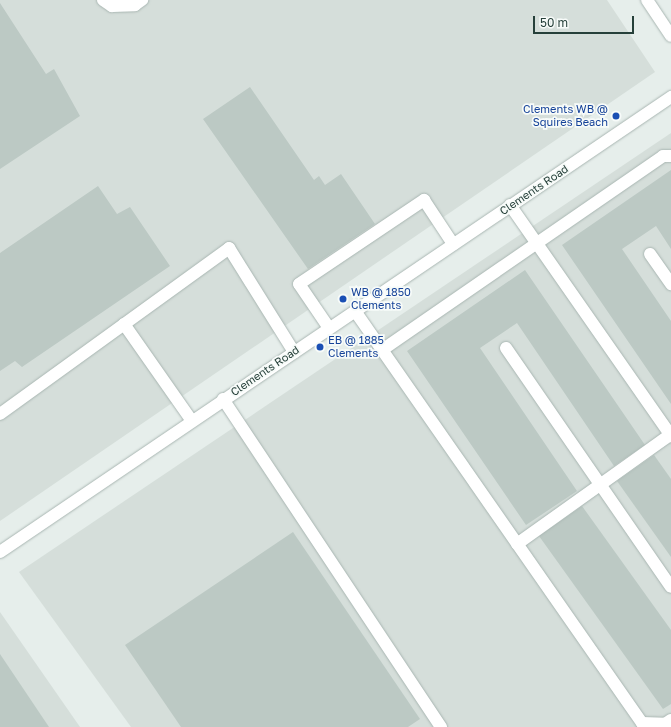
<!DOCTYPE html>
<style>
body{margin:0}
#map{position:relative;width:671px;height:727px;overflow:hidden;background:#e6eeeb;font-family:"Golos Text",sans-serif}
div>[style]{position:absolute}
[style*='--x']{left:calc(var(--x)*1px);top:calc(var(--y)*1px);width:calc(var(--w)*1px);rotate:calc(var(--a)*1deg)}
.built>*{inset:0;background:#d5deda}
.building>*{inset:0;background:#bcc9c4}
.roads{filter:drop-shadow(0 0 1px #a9b6b2) drop-shadow(0 0 1px #a9b6b2)}
.minor>*{height:12px;margin:-6px;padding:0 6px;transform-origin:6px;border-radius:6px;background:#fff}
.dots>*{width:11px;height:11px;translate:-50% -50%;box-sizing:border-box;border:2px solid #f7fbf9;border-radius:50%}
span{translate:-50% -50%;white-space:nowrap;text-align:center;line-height:1.15;-webkit-text-stroke:3.5px #f7fbf9;paint-order:stroke}
.transit-label{font-size:11px;color:#164399}
.right{translate:-100% -50%;text-align:right}
.left{translate:0 -50%;text-align:left}
.street-label{font-size:11px;color:#26403a}
.scale{position:absolute;left:533px;top:16px;width:101px;height:18px;box-sizing:border-box;border:2px solid #26403a;border-top:0;padding-left:5px;font-size:12px;line-height:14px;white-space:nowrap;color:#26403a;-webkit-text-stroke:3px #f7fbf9;paint-order:stroke}
</style>
<div id="map">
<div class="built">
<i style="clip-path:polygon(0 0,607px 0,655px 72px,0 521px)"></i>
<i style="clip-path:polygon(671px 133px,671px 727px,131px 727px,19px 572px)"></i>
<i style="clip-path:polygon(0 612px,80px 727px,0 727px)"></i>
</div>
<div class="building">
<i style="clip-path:polygon(0 3px,46px 74px,54px 69px,80px 116px,0 169px)"></i>
<i style="clip-path:polygon(250px 87px,314px 180px,319px 176px,325px 185px,341px 174px,375px 224px,308px 269px,203px 119px)"></i>
<i style="clip-path:polygon(671px 170px,671px 249px,656px 226px,622px 249px,671px 321px,671px 404px,562px 245px)"></i>
<i style="clip-path:polygon(98px 186px,117px 214px,130px 207px,170px 266px,22px 367px,15px 361px,0 371px,0 253px)"></i>
<i style="clip-path:polygon(525px 270px,645px 445px,614px 466px,517px 323px,480px 348px,577px 491px,526px 525px,407px 351px)"></i>
<i style="clip-path:polygon(654px 455px,671px 479px,671px 557px,617px 481px)"></i>
<i style="clip-path:polygon(582px 506px,671px 630px,671px 704px,663px 709px,539px 536px)"></i>
<i style="clip-path:polygon(293px 532px,420px 719px,408px 727px,181px 727px,125px 645px)"></i>
<i style="clip-path:polygon(0 654px,49px 727px,0 727px)"></i>
</div>
<div class="roads">
<div class="minor">
<i style="--x:103;--y:0;--w:11;--a:34"></i>
<i style="--x:112;--y:6;--w:23;--a:-2"></i>
<i style="--x:135;--y:5;--w:9;--a:-36"></i>
<i style="--x:647;--y:0;--w:43;--a:56.3"></i>
<i style="--x:510;--y:205;--w:282;--a:55.1"></i>
<i style="--x:650;--y:254;--w:37;--a:55"></i>
<i style="--x:355;--y:311;--w:502;--a:55.14"></i>
<i style="--x:642;--y:723;--w:23;--a:2"></i>
<i style="--x:665;--y:724;--w:7;--a:-34"></i>
<i style="--x:124;--y:324;--w:118;--a:55"></i>
<i style="--x:329;--y:328;--w:53;--a:-124.3"></i>
<i style="--x:299;--y:284;--w:151;--a:-33.9"></i>
<i style="--x:424;--y:200;--w:53;--a:56.6"></i>
<i style="--x:506;--y:348;--w:290;--a:55.4"></i>
<i style="--x:382;--y:350;--w:341;--a:-34.6"></i>
<i style="--x:663;--y:156;--w:8;--a:0"></i>
<i style="--x:223;--y:399;--w:394;--a:56.4"></i>
<i style="--x:0;--y:414;--w:283;--a:-35.9"></i>
<i style="--x:229;--y:248;--w:123;--a:58"></i>
<i style="--x:517;--y:544;--w:189;--a:-35.5"></i>
<i style="--x:0;--y:552;--w:811;--a:-34.14"></i>
</div>
</div>
<div class="dots">
<i style="left:616px;top:116px;background:#1a4fb4"></i>
<i style="left:343px;top:299px;background:#1a4fb4"></i>
<i style="left:320px;top:347px;background:#1a4fb4"></i>
</div>
<div class="transit-label">
<span class="right" style="left:608px;top:116px">Clements WB @<br>Squires Beach</span>
<span class="left" style="left:351px;top:299px">WB @ 1850<br>Clements</span>
<span class="left" style="left:328px;top:347px">EB @ 1885<br>Clements</span>
</div>
<div class="street-label">
<span style="left:534px;top:190px;rotate:-34deg">Clements Road</span>
<span style="left:265px;top:371px;rotate:-34deg">Clements Road</span>
</div>
<div class="scale">50 m</div>
</div>
